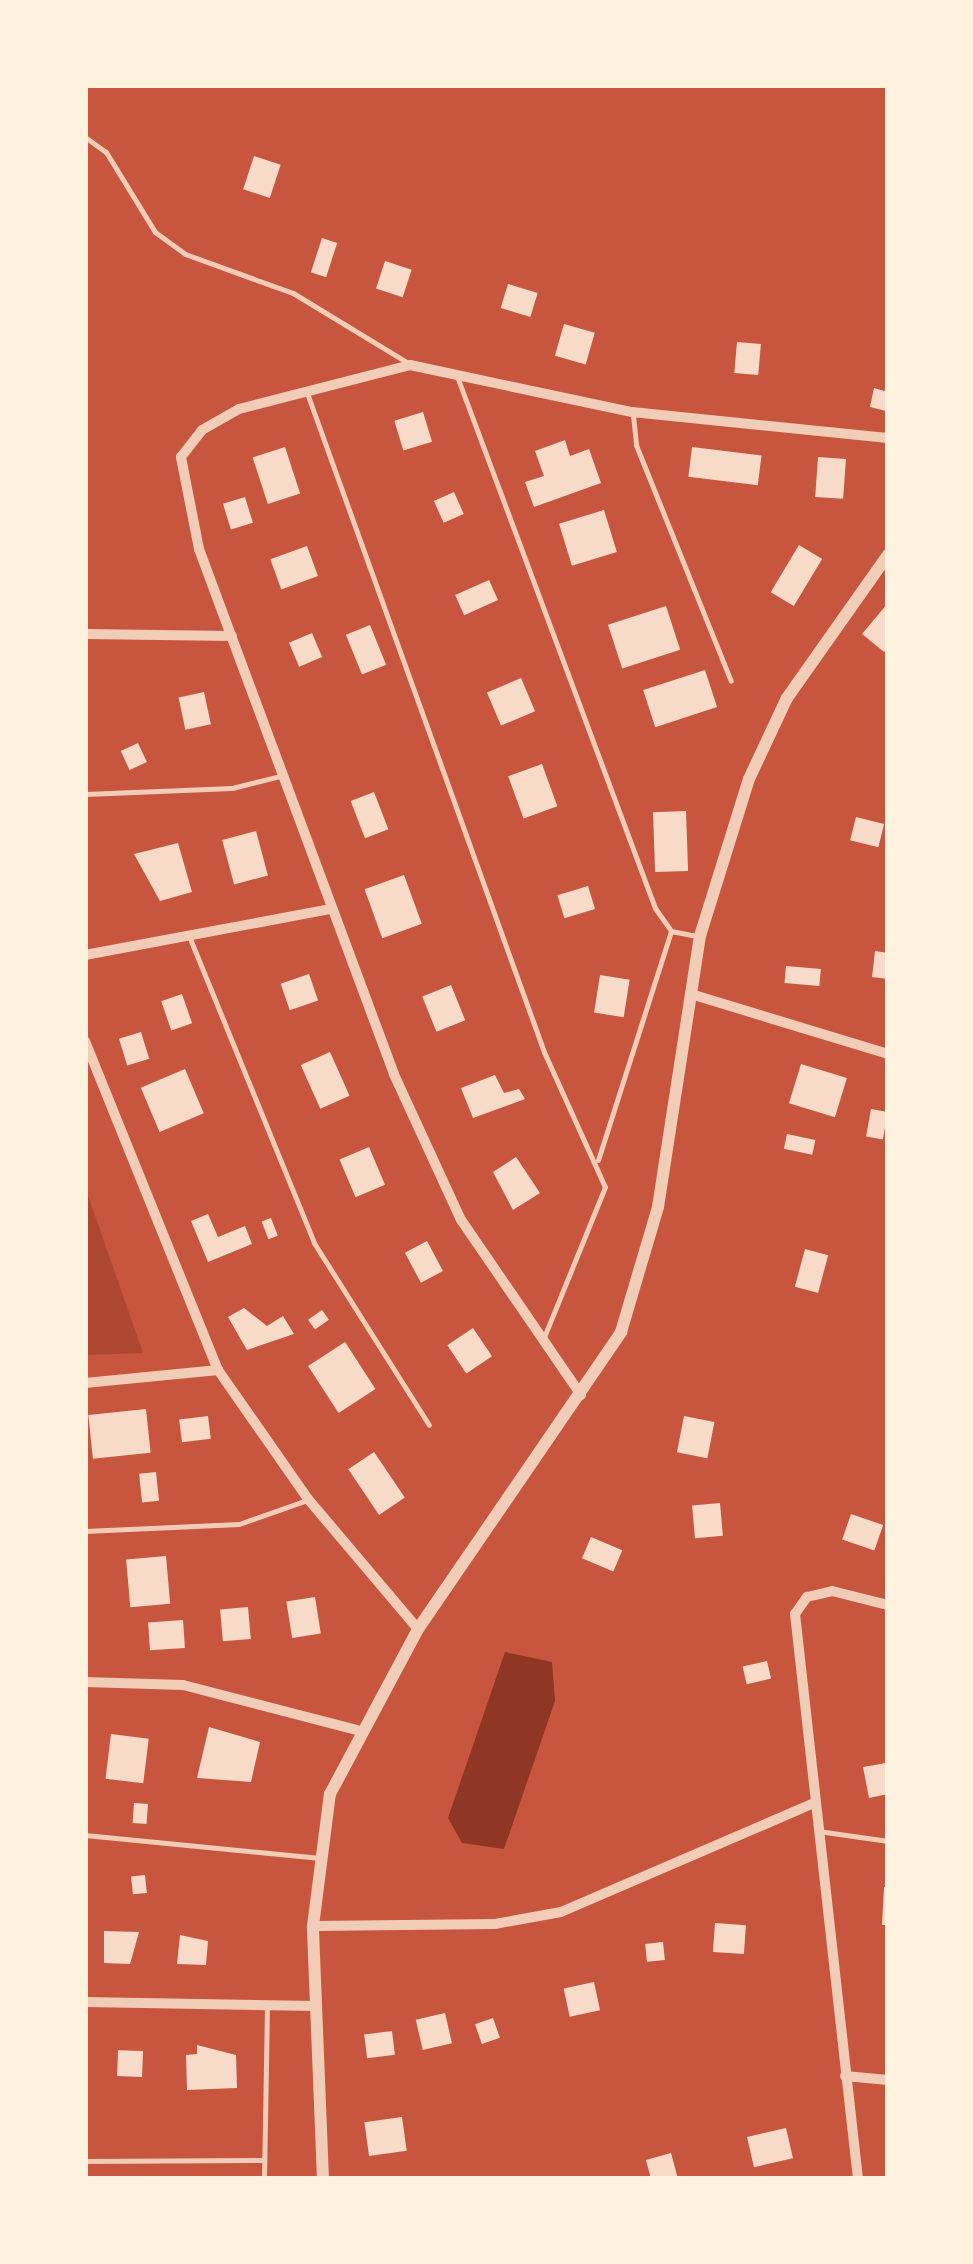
<!DOCTYPE html>
<style>
body{margin:0}
#map{position:relative;width:973px;height:2264px;overflow:hidden;background:#c8553d;font-family:Roboto,sans-serif}
div>[style]{position:absolute}
[style*='--x']{left:calc(var(--x)*1px);top:calc(var(--y)*1px);width:calc(var(--w)*1px);rotate:calc(var(--a)*1deg)}
.green>*{inset:0;background:#ae4732}
.water>*{inset:0;background:#8f3625}
.building>*{inset:0;background:#f7dbc8;transform-origin:0 0}
.service>*{height:5px;margin:-2.5px;padding:0 2.5px;transform-origin:2.5px;border-radius:2.5px;background:#f1ccb7}
.minor>*{height:10px;margin:-5px;padding:0 5px;transform-origin:5px;border-radius:5px;background:#f1ccb7}
.tertiary>*{height:12px;margin:-6px;padding:0 6px;transform-origin:6px;border-radius:6px;background:#f1ccb7}
span{translate:-50% -50%;white-space:nowrap;text-align:center;line-height:1.15;-webkit-text-stroke:10px #fff3e0;paint-order:stroke}
.frame{position:absolute;inset:0;border:88px solid #fff3e0;pointer-events:none}
</style>
<div id="map">
<div class="green">
<i style="clip-path:polygon(85px 1187px,143px 1353px,85px 1355px)"></i>
</div>
<div class="water">
<i style="clip-path:polygon(505px 1652px,552px 1662px,555px 1701px,504px 1849px,462px 1843px,448px 1818px)"></i>
</div>
<div class="building">
<i style="left:254px;top:156px;width:28px;height:35px;rotate:18deg"></i>
<i style="left:322px;top:238px;width:16px;height:36px;rotate:18deg"></i>
<i style="left:385px;top:261px;width:28px;height:29px;rotate:18deg"></i>
<i style="left:508px;top:284px;width:31px;height:25px;rotate:17deg"></i>
<i style="left:564px;top:324px;width:32px;height:33px;rotate:16deg"></i>
<i style="left:737px;top:342px;width:24px;height:31px;rotate:5deg"></i>
<i style="clip-path:polygon(874px 388px,888px 392px,886px 411px,870px 407px)"></i>
<i style="left:423px;top:412px;width:31px;height:30px;rotate:73deg"></i>
<i style="clip-path:polygon(565px 440px,570px 456px,589px 449px,601px 483px,534px 507px,525px 482px,544px 476px,535px 451px)"></i>
<i style="left:285px;top:447px;width:49px;height:34px;rotate:72deg"></i>
<i style="left:692px;top:447px;width:70px;height:30px;rotate:7deg"></i>
<i style="left:818px;top:457px;width:28px;height:40px;rotate:4deg"></i>
<i style="left:454px;top:492px;width:24px;height:22px;rotate:66deg"></i>
<i style="left:245px;top:497px;width:27px;height:23px;rotate:73deg"></i>
<i style="left:604px;top:510px;width:44px;height:47px;rotate:73deg"></i>
<i style="left:799px;top:545px;width:27px;height:55px;rotate:31deg"></i>
<i style="left:307px;top:546px;width:32px;height:39px;rotate:70deg"></i>
<i style="left:489px;top:580px;width:22px;height:37px;rotate:66deg"></i>
<i style="clip-path:polygon(888px 603px,888px 646px,884px 652px,862px 634px)"></i>
<i style="left:666px;top:606px;width:46px;height:61px;rotate:72deg"></i>
<i style="left:370px;top:625px;width:43px;height:26px;rotate:68deg"></i>
<i style="left:312px;top:633px;width:26px;height:25px;rotate:67deg"></i>
<i style="left:705px;top:670px;width:39px;height:65px;rotate:72deg"></i>
<i style="left:521px;top:678px;width:36px;height:37px;rotate:67deg"></i>
<i style="left:204px;top:692px;width:33px;height:26px;rotate:78deg"></i>
<i style="left:138px;top:743px;width:21px;height:19px;rotate:65deg"></i>
<i style="left:542px;top:764px;width:45px;height:36px;rotate:70deg"></i>
<i style="left:374px;top:792px;width:40px;height:25px;rotate:69deg"></i>
<i style="left:686px;top:811px;width:60px;height:33px;rotate:88deg"></i>
<i style="left:856px;top:817px;width:29px;height:24px;rotate:14deg"></i>
<i style="left:256px;top:831px;width:46px;height:35px;rotate:75deg"></i>
<i style="clip-path:polygon(178px 843px,192px 892px,160px 901px,134px 854px)"></i>
<i style="left:404px;top:875px;width:52px;height:42px;rotate:70deg"></i>
<i style="left:588px;top:886px;width:24px;height:32px;rotate:73deg"></i>
<i style="clip-path:polygon(875px 951px,888px 953px,888px 979px,872px 977px)"></i>
<i style="left:786px;top:966px;width:35px;height:17px;rotate:5deg"></i>
<i style="left:309px;top:974px;width:28px;height:30px;rotate:71deg"></i>
<i style="left:600px;top:975px;width:30px;height:38px;rotate:9deg"></i>
<i style="left:451px;top:985px;width:38px;height:31px;rotate:68deg"></i>
<i style="left:182px;top:994px;width:31px;height:22px;rotate:71deg"></i>
<i style="left:141px;top:1032px;width:28px;height:23px;rotate:73deg"></i>
<i style="left:330px;top:1052px;width:48px;height:32px;rotate:66deg"></i>
<i style="left:801px;top:1064px;width:48px;height:41px;rotate:17deg"></i>
<i style="left:185px;top:1069px;width:48px;height:48px;rotate:67deg"></i>
<i style="clip-path:polygon(495px 1075px,504px 1093px,519px 1089px,525px 1099px,473px 1118px,461px 1088px)"></i>
<i style="left:871px;top:1109px;width:17px;height:28px;rotate:10deg"></i>
<i style="left:787px;top:1134px;width:29px;height:15px;rotate:12deg"></i>
<i style="left:369px;top:1147px;width:41px;height:32px;rotate:67deg"></i>
<i style="clip-path:polygon(516px 1157px,540px 1193px,513px 1210px,493px 1172px)"></i>
<i style="clip-path:polygon(208px 1214px,218px 1237px,245px 1226px,252px 1244px,208px 1262px,191px 1221px)"></i>
<i style="left:271px;top:1218px;width:19px;height:10px;rotate:69deg"></i>
<i style="left:427px;top:1241px;width:34px;height:25px;rotate:62deg"></i>
<i style="left:805px;top:1249px;width:24px;height:39px;rotate:15deg"></i>
<i style="clip-path:polygon(244px 1308px,267px 1326px,283px 1316px,294px 1334px,247px 1350px,228px 1317px)"></i>
<i style="left:322px;top:1310px;width:12px;height:17px;rotate:55deg"></i>
<i style="left:473px;top:1328px;width:34px;height:31px;rotate:56deg"></i>
<i style="left:345px;top:1342px;width:56px;height:44px;rotate:57deg"></i>
<i style="left:146px;top:1409px;width:44px;height:58px;rotate:84deg"></i>
<i style="left:208px;top:1416px;width:23px;height:29px;rotate:83deg"></i>
<i style="left:684px;top:1416px;width:31px;height:37px;rotate:11deg"></i>
<i style="left:374px;top:1452px;width:55px;height:31px;rotate:56deg"></i>
<i style="left:156px;top:1472px;width:29px;height:17px;rotate:84deg"></i>
<i style="left:720px;top:1503px;width:33px;height:28px;rotate:85deg"></i>
<i style="left:851px;top:1514px;width:34px;height:27px;rotate:19deg"></i>
<i style="left:591px;top:1537px;width:34px;height:23px;rotate:23deg"></i>
<i style="left:166px;top:1556px;width:48px;height:40px;rotate:85deg"></i>
<i style="left:315px;top:1597px;width:37px;height:29px;rotate:81deg"></i>
<i style="left:248px;top:1607px;width:32px;height:28px;rotate:85deg"></i>
<i style="left:183px;top:1620px;width:28px;height:35px;rotate:86deg"></i>
<i style="left:767px;top:1661px;width:18px;height:25px;rotate:77deg"></i>
<i style="clip-path:polygon(209px 1727px,260px 1742px,251px 1782px,197px 1778px)"></i>
<i style="left:111px;top:1734px;width:38px;height:45px;rotate:7deg"></i>
<i style="clip-path:polygon(886px 1763px,888px 1794px,869px 1798px,863px 1767px)"></i>
<i style="left:134px;top:1803px;width:14px;height:20px;rotate:4deg"></i>
<i style="left:145px;top:1875px;width:18px;height:14px;rotate:84deg"></i>
<i style="clip-path:polygon(884px 1887px,888px 1887px,888px 1925px,882px 1925px)"></i>
<i style="left:715px;top:1923px;width:31px;height:29px;rotate:4deg"></i>
<i style="clip-path:polygon(104px 1931px,139px 1932px,130px 1964px,104px 1963px)"></i>
<i style="clip-path:polygon(180px 1935px,208px 1941px,206px 1965px,177px 1964px)"></i>
<i style="left:663px;top:1942px;width:18px;height:18px;rotate:84deg"></i>
<i style="left:594px;top:1982px;width:29px;height:31px;rotate:78deg"></i>
<i style="left:445px;top:2013px;width:31px;height:30px;rotate:77deg"></i>
<i style="left:493px;top:2018px;width:21px;height:19px;rotate:71deg"></i>
<i style="left:392px;top:2031px;width:24px;height:28px;rotate:83deg"></i>
<i style="clip-path:polygon(197px 2045px,236px 2055px,237px 2088px,187px 2090px,186px 2055px,197px 2054px)"></i>
<i style="left:143px;top:2051px;width:26px;height:25px;rotate:92deg"></i>
<i style="left:402px;top:2117px;width:34px;height:38px;rotate:82deg"></i>
<i style="left:786px;top:2128px;width:31px;height:40px;rotate:77deg"></i>
<i style="clip-path:polygon(671px 2153px,678px 2179px,651px 2179px,646px 2160px)"></i>
</div>
<div class="service">
<i style="--x:85;--y:137;--w:26;--a:36"></i>
<i style="--x:106;--y:152;--w:94;--a:58.5"></i>
<i style="--x:155;--y:232;--w:37;--a:36"></i>
<i style="--x:185;--y:254;--w:115;--a:19.9"></i>
<i style="--x:293;--y:293;--w:135;--a:31.3"></i>
<i style="--x:458;--y:379;--w:564;--a:69.57"></i>
<i style="--x:655;--y:908;--w:28;--a:55"></i>
<i style="--x:671;--y:931;--w:26;--a:11"></i>
<i style="--x:307;--y:393;--w:700;--a:70.22"></i>
<i style="--x:544;--y:1052;--w:148;--a:65.7"></i>
<i style="--x:605;--y:1187;--w:165;--a:112.1"></i>
<i style="--x:633;--y:415;--w:30;--a:84"></i>
<i style="--x:636;--y:445;--w:254;--a:68.1"></i>
<i style="--x:85;--y:794;--w:147;--a:-2.3"></i>
<i style="--x:232;--y:788;--w:49;--a:-14"></i>
<i style="--x:191;--y:941;--w:326;--a:67.8"></i>
<i style="--x:314;--y:1243;--w:215;--a:57.7"></i>
<i style="--x:598;--y:1160;--w:240;--a:-72.3"></i>
<i style="--x:85;--y:1531;--w:154;--a:-2.6"></i>
<i style="--x:239;--y:1524;--w:72;--a:-19.4"></i>
<i style="--x:818;--y:1831;--w:71;--a:8.1"></i>
<i style="--x:85;--y:1835;--w:234;--a:5.6"></i>
<i style="--x:85;--y:2161;--w:177;--a:-0.3"></i>
<i style="--x:264;--y:2179;--w:174;--a:-89"></i>
</div>
<div class="minor">
<i style="--x:85;--y:634;--w:147;--a:0.8"></i>
<i style="--x:85;--y:955;--w:249;--a:-10.6"></i>
<i style="--x:694;--y:995;--w:203;--a:16.9"></i>
<i style="--x:85;--y:1041;--w:355;--a:68"></i>
<i style="--x:218;--y:1370;--w:157;--a:55.1"></i>
<i style="--x:308;--y:1499;--w:170;--a:49.8"></i>
<i style="--x:85;--y:1383;--w:134;--a:-5.6"></i>
<i style="--x:581;--y:1395;--w:212;--a:-124.4"></i>
<i style="--x:461;--y:1220;--w:161;--a:-114.7"></i>
<i style="--x:394;--y:1074;--w:560;--a:-110.38"></i>
<i style="--x:199;--y:549;--w:94;--a:-101.1"></i>
<i style="--x:181;--y:457;--w:34;--a:-52"></i>
<i style="--x:202;--y:430;--w:43;--a:-29.6"></i>
<i style="--x:239;--y:409;--w:177;--a:-14.4"></i>
<i style="--x:410;--y:365;--w:227;--a:12"></i>
<i style="--x:632;--y:412;--w:257;--a:5.8"></i>
<i style="--x:85;--y:1682;--w:98;--a:1.8"></i>
<i style="--x:183;--y:1685;--w:180;--a:14.5"></i>
<i style="--x:313;--y:1926;--w:182;--a:-0.6"></i>
<i style="--x:495;--y:1924;--w:67;--a:-10.3"></i>
<i style="--x:561;--y:1912;--w:273;--a:-23.3"></i>
<i style="--x:85;--y:2002;--w:231;--a:1"></i>
<i style="--x:845;--y:2076;--w:43;--a:5.3"></i>
<i style="--x:858;--y:2179;--w:569;--a:-96.36"></i>
<i style="--x:795;--y:1614;--w:21;--a:-55"></i>
<i style="--x:807;--y:1597;--w:26;--a:-13"></i>
<i style="--x:832;--y:1591;--w:58;--a:14"></i>
</div>
<div class="tertiary">
<i style="--x:323;--y:2179;--w:253;--a:-92.3"></i>
<i style="--x:313;--y:1926;--w:133;--a:-82.7"></i>
<i style="--x:330;--y:1794;--w:187;--a:-61.9"></i>
<i style="--x:418;--y:1629;--w:360;--a:-55.6"></i>
<i style="--x:621;--y:1332;--w:130;--a:-73.5"></i>
<i style="--x:658;--y:1207;--w:274;--a:-81.2"></i>
<i style="--x:700;--y:936;--w:164;--a:-72.7"></i>
<i style="--x:749;--y:779;--w:89;--a:-64.9"></i>
<i style="--x:787;--y:698;--w:175;--a:-54.8"></i>
</div>
<div class="frame"></div>
</div>
